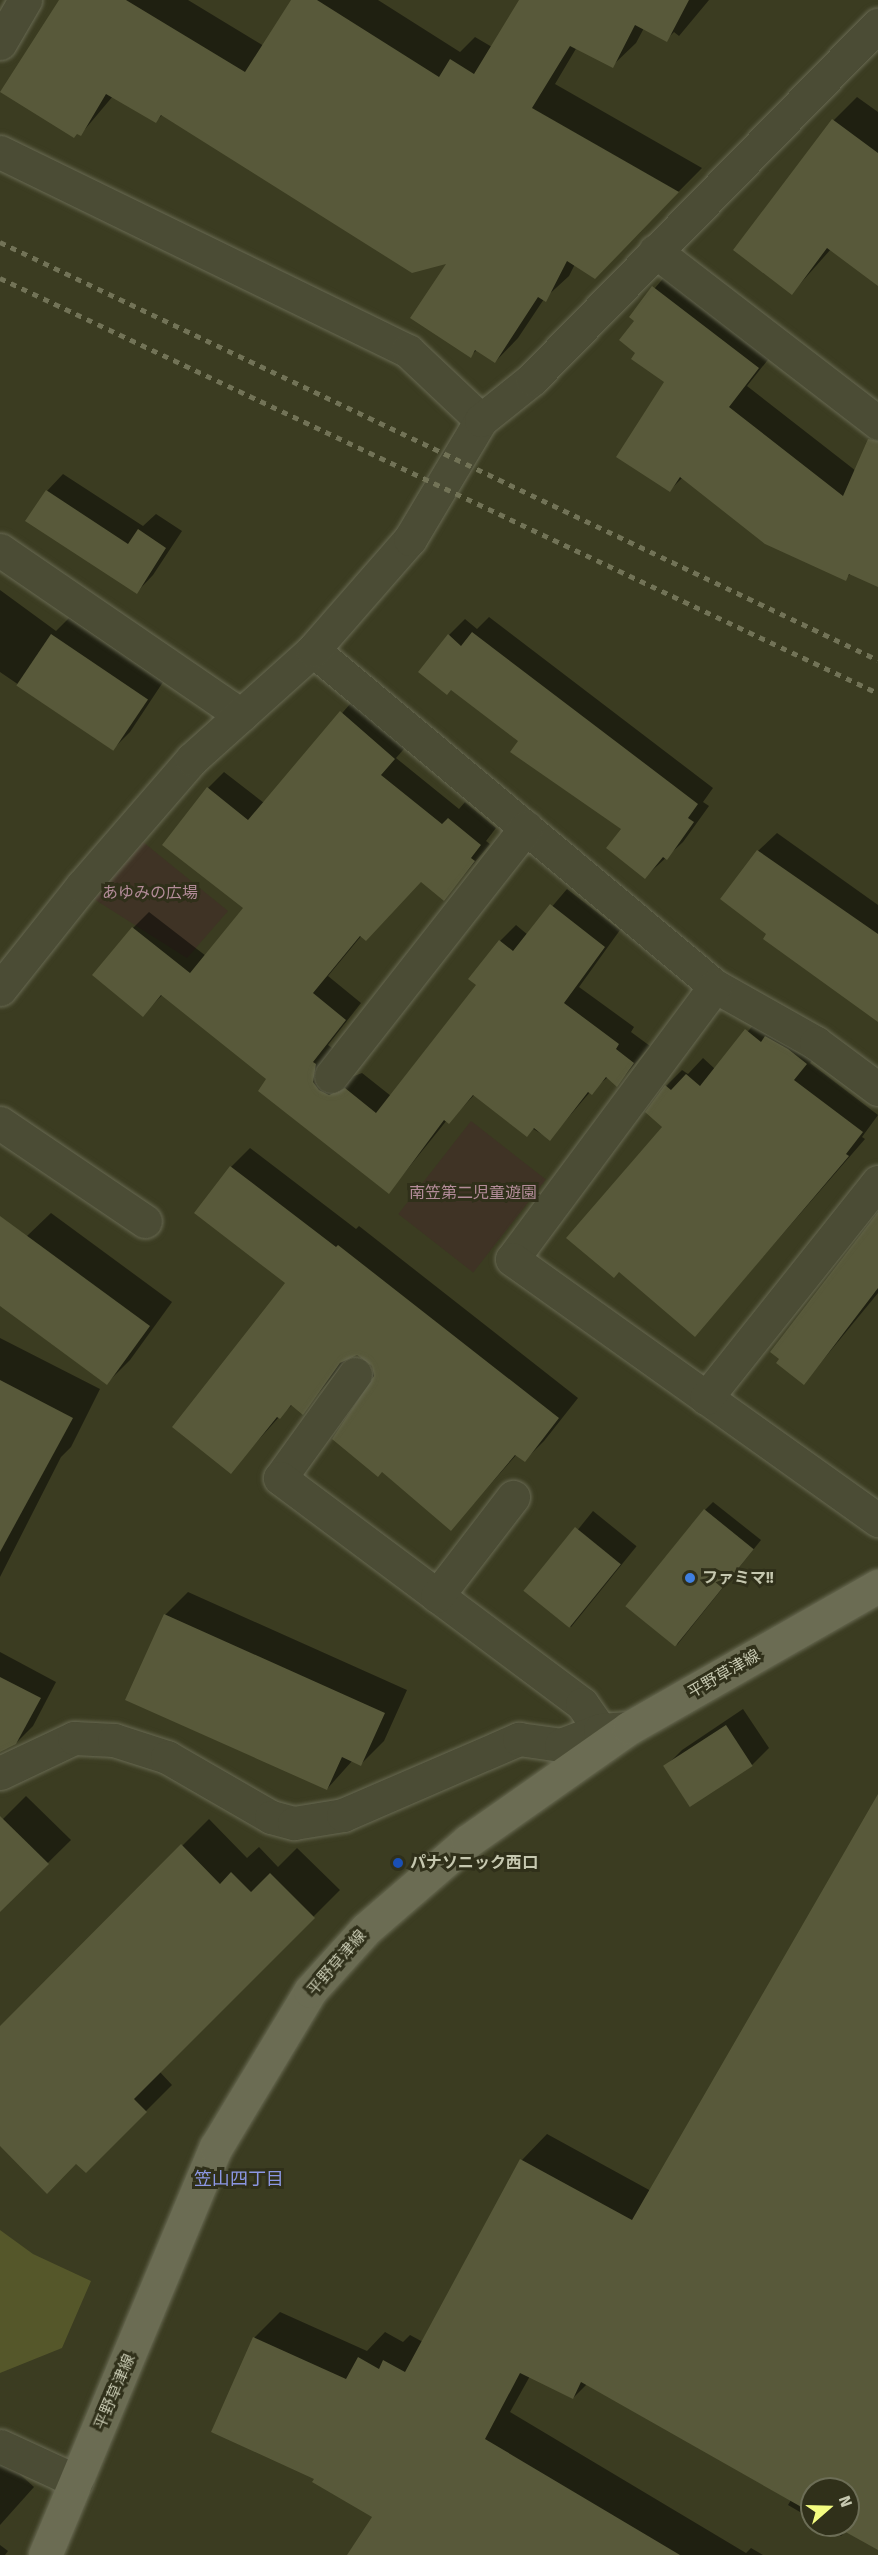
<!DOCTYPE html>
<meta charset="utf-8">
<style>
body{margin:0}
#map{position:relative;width:878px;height:2555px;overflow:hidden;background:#3b3c21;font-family:"Fira Sans","Noto Sans JP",sans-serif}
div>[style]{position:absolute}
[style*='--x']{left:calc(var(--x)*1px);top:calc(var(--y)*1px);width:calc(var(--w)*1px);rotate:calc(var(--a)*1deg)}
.green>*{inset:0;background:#3f3325;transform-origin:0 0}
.water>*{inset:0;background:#55572a}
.shadow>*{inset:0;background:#0007;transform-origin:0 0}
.building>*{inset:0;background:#58593a;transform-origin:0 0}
.roads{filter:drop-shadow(0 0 2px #696a53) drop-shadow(0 0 2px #696a53)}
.minor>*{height:33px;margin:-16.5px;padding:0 16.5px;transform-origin:16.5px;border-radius:16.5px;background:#4b4c35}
.major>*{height:33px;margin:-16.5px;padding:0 16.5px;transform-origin:16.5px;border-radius:16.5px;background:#6b6c53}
.rail>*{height:4.5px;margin-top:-2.25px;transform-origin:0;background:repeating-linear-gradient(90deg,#727357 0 6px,transparent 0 12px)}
.dots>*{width:16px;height:16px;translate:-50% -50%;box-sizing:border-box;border:3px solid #30301a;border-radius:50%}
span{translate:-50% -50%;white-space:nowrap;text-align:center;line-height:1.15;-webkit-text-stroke:6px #30301a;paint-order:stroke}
.park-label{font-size:16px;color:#b38c99}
.poi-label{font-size:16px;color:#c6c8b0;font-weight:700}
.left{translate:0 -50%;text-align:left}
.street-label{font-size:16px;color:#c6c8b0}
.neighbourhood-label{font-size:18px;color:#8c97e4}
.north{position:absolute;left:800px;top:2477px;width:60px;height:60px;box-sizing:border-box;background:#30301a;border:2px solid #6c6d56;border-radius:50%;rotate:70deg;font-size:16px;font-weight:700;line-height:24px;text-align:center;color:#c6c8b0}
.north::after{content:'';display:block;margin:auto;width:21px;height:27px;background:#f4fc81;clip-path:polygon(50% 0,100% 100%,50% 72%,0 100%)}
</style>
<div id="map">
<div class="green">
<i style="clip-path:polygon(143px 842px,228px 911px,187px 958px,94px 899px)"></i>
<i style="left:471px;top:1121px;width:95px;height:118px;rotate:38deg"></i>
</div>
<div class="water">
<i style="clip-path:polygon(0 2230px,33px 2254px,91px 2281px,62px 2348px,0 2373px)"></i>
</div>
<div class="shadow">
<i style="clip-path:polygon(60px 0,188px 0,264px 46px,293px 0,378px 0,460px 52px,475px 37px,492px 47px,521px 0,709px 0,679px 36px,674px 32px,666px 40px,644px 28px,636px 43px,612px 66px,577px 47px,555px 84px,702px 168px,594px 277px,575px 264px,569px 276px,544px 299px,518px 338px,495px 362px,477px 350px,470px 356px,449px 262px,163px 114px,156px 121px,113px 96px,81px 134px,2px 92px)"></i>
<i style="clip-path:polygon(857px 97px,878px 112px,878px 285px,831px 249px,792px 293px,735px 250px,834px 120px)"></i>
<i style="clip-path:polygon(673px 267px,778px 347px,747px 386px,856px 471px,878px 454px,878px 586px,851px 573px,845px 579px,683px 477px,670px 490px,666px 382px,637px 353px,637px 320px,631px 316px)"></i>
<i style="clip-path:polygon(63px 474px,143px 526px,156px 514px,182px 531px,153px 575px,137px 592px,47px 491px)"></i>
<i style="clip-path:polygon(0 590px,56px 631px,69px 618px,163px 682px,130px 732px,113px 749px,0 672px)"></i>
<i style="clip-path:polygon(489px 617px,713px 788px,703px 802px,709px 806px,683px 842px,645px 877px,623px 829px,520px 740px,449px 635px,465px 619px,477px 629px)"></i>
<i style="clip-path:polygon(357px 696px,410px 742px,396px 758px,459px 809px,465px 802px,496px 828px,486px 841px,490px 844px,444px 899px,421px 880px,362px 935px,328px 976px,361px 1003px,328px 1045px,332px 1048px,329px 1066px,346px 1079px,362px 1073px,391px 1096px,478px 985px,500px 941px,516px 925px,528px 935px,567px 889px,620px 930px,579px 987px,634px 1027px,631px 1032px,650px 1046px,617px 1085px,608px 1077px,590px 1092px,550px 1139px,475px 1094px,449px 1122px,447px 1120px,389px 1192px,269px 1079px,163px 994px,143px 1015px,133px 928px,149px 912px,206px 956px,246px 908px,208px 788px,224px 772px,264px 803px)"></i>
<i style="clip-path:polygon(777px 833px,878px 905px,878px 1021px,768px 934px,758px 851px)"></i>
<i style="clip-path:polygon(763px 1014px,823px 1047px,810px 1063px,878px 1115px,862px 1137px,865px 1139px,695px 1335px,664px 1127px,666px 1086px,682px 1070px,688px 1074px,703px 1058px,715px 1069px)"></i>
<i style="clip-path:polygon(250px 1148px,356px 1229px,359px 1226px,578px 1398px,544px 1441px,525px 1460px,517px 1454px,451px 1529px,382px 1471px,372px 1385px,374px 1366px,356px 1354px,348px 1358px,302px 1413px,293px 1404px,279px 1417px,230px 1472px,287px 1283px,231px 1167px)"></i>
<i style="clip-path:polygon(51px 1213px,172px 1302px,130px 1360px,107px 1383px,0 1304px,0 1290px,27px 1236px)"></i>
<i style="clip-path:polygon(878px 1215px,878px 1293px,804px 1383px)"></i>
<i style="clip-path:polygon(0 1338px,100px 1389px,71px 1447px,61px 1457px,0 1577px)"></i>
<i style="clip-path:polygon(713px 1502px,761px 1540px,677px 1645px,705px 1510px)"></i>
<i style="left:593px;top:1511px;width:56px;height:104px;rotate:39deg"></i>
<i style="clip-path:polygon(188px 1592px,407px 1690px,384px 1741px,361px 1764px,353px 1760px,327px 1789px,165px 1615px)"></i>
<i style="clip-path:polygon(0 1652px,56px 1682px,33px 1726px,16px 1743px,0 1747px)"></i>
<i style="clip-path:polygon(743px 1709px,769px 1748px,752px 1765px,665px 1767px,682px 1750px)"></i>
<i style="clip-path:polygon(26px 1796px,71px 1840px,0 1910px,0 1822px)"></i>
<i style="clip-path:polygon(878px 1797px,878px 2549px,846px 2531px,841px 2536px,822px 2525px,848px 2525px,848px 2489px,812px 2489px,812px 2519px,788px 2505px,791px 2500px,587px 2384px,573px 2398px,530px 2376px,510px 2412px,746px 2553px,751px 2548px,763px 2555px,349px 2555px,374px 2516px,316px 2478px,254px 2338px,280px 2312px,367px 2351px,385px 2332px,403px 2342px,410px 2335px,423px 2342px,522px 2160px,547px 2134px,651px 2191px)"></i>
<i style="clip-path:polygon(209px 1819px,247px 1858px,259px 1847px,278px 1867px,297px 1848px,340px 1890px,159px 2071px,172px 2085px,86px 2171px,77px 2162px,0 2144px,0 2028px)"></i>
<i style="clip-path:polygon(0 2456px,34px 2487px,0 2525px)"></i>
<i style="clip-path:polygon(0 2545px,8px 2551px,5px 2555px,0 2555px)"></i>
</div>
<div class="building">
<i style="clip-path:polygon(59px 0,126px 0,245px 72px,291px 0,317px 0,439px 77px,450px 59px,474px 74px,519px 0,689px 0,667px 42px,635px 25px,613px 68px,570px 46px,532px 108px,679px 192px,595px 279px,567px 261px,546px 302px,538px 297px,495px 363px,475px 350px,471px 358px,410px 318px,446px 264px,412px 273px,161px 115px,156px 123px,106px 94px,81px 136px,77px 134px,74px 138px,0 92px)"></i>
<i style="clip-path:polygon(832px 119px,878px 153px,878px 286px,827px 248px,792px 295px,733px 250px)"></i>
<i style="clip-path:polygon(652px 286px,759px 368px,729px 407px,843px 496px,868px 439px,878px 441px,878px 587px,849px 574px,846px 581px,765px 544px,680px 477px,670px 492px,616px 457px,664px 382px,631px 359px,635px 353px,619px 340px,634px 321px,629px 317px)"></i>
<i style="clip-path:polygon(46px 490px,128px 544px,138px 529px,166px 548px,137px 594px,25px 521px)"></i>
<i style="clip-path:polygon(472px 632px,698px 804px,688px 818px,694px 822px,667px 860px,663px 857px,645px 879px,606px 848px,621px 829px,510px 752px,518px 741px,451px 690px,447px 695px,418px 672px,448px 634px,461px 646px)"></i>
<i style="left:51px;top:634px;width:117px;height:62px;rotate:34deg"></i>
<i style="clip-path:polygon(340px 711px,395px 759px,381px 775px,442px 824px,448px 818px,481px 845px,471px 858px,475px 861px,444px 901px,421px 882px,366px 941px,360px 936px,313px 993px,346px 1020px,313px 1062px,316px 1064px,313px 1082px,319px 1090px,329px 1095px,345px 1088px,376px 1113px,476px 985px,468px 979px,499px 940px,513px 951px,550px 904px,605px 947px,564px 1003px,619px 1044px,616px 1049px,634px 1063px,617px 1087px,606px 1077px,592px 1095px,588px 1092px,550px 1141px,534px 1128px,527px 1137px,473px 1095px,449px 1124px,444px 1120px,389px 1194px,258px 1091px,266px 1079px,161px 995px,143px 1017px,92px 975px,132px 927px,190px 973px,243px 908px,162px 845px,207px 787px,248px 820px)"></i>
<i style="clip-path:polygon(757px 850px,878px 934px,878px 1022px,763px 939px,766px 934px,720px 899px)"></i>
<i style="clip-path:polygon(745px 1029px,761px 1042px,765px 1036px,788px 1049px,807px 1064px,794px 1080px,863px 1132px,846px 1154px,849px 1156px,695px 1337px,619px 1272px,614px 1278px,566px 1238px,662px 1127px,645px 1112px,665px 1085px,671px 1090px,686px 1074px,700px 1086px)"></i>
<i style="clip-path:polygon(230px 1166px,336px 1247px,338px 1245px,559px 1418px,525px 1462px,515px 1455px,451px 1531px,382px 1472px,378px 1477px,332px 1439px,374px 1376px,372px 1366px,357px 1355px,340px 1363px,303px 1415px,291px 1405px,280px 1419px,277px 1417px,231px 1474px,172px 1427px,285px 1283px,194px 1213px)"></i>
<i style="clip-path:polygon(878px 1212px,878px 1288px,804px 1385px,776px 1363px,779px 1359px,770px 1352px)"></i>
<i style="clip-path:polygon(0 1216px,150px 1326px,107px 1385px,0 1306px)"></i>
<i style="clip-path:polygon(0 1380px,73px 1418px,0 1552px)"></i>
<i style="left:704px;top:1509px;width:64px;height:125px;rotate:39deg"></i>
<i style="left:575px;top:1527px;width:59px;height:82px;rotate:39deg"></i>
<i style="clip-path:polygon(164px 1614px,385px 1713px,361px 1766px,342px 1757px,327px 1790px,125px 1700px)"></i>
<i style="clip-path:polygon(0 1677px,41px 1698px,16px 1744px,0 1752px)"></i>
<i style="left:726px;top:1725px;width:49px;height:75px;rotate:57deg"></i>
<i style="clip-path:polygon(878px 1794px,878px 2550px,833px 2525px,848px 2525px,848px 2489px,812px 2489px,812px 2513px,581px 2382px,573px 2399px,520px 2373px,485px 2439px,680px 2555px,347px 2555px,372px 2517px,312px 2482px,314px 2479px,211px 2432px,253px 2337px,346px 2379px,358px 2357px,379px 2369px,383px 2360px,405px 2372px,520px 2159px,632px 2220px)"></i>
<i style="clip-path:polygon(0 1816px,49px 1864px,0 1912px)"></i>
<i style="clip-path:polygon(181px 1844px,220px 1884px,231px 1872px,251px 1892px,270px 1873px,315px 1918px,134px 2099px,147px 2112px,86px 2173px,76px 2164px,47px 2194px,0 2146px,0 2026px)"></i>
</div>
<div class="roads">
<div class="minor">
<i style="--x:0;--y:43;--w:50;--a:-59.8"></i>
<i style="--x:0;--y:152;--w:454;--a:26"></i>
<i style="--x:408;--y:351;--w:100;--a:43.4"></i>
<i style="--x:655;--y:251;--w:282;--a:37.6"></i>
<i style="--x:0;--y:550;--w:292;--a:34.4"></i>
<i style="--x:313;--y:650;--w:524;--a:39.89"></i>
<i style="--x:715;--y:986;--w:116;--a:29.4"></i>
<i style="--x:816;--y:1043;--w:77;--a:36.6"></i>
<i style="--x:715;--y:986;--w:340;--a:126.6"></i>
<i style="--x:512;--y:1259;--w:450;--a:35.5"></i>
<i style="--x:0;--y:989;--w:132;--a:-51.5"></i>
<i style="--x:82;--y:886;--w:168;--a:-49.1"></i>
<i style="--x:192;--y:759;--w:163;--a:-42"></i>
<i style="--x:313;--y:650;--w:147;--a:-48.9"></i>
<i style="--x:410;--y:539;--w:139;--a:-59.2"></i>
<i style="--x:481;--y:420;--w:65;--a:-38.8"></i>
<i style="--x:532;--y:379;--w:495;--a:-45.7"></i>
<i style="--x:331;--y:1076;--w:316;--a:-51.9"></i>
<i style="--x:0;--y:1123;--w:175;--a:34.1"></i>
<i style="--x:355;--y:1374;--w:128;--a:125.8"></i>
<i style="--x:280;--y:1478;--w:377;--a:36.8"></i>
<i style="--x:582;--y:1704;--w:32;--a:55"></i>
<i style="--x:706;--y:1398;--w:276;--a:-51.5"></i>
<i style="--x:437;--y:1596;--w:125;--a:-52.5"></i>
<i style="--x:0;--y:1773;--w:82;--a:-25.3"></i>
<i style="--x:74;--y:1738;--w:40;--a:2.9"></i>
<i style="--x:114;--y:1740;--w:56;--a:17.8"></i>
<i style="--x:167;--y:1757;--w:120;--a:30"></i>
<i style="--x:271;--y:1817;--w:24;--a:15"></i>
<i style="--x:294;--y:1823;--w:50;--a:-9.3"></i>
<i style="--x:343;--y:1815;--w:192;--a:-23.4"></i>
<i style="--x:519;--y:1739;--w:42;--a:8.1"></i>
<i style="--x:561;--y:1745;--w:42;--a:-21"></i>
<i style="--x:600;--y:1730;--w:29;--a:-4"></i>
<i style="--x:0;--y:2446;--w:84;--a:24.7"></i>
</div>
<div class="major">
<i style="--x:45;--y:2555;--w:442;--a:-67.3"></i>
<i style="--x:216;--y:2147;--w:182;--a:-58.9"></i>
<i style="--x:310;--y:1991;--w:84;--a:-47.9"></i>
<i style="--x:366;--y:1929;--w:135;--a:-40.8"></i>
<i style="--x:468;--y:1841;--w:197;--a:-35.1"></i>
<i style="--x:629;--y:1728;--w:287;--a:-29.7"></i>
</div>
</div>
<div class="rail">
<i style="--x:0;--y:242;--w:972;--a:25.46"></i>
<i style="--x:0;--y:278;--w:971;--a:25.3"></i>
</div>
<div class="dots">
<i style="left:690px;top:1578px;background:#3f7fe0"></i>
<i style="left:398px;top:1863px;background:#1a4fb4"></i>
</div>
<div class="park-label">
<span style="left:150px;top:893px">あゆみの広場</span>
<span style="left:473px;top:1193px">南笠第二児童遊園</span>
</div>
<div class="poi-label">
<span class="left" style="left:702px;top:1578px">ファミマ!!</span>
<span class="left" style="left:410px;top:1863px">パナソニック西口</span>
</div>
<div class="street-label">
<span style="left:724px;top:1674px;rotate:-30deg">平野草津線</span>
<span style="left:337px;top:1963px;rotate:-49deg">平野草津線</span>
<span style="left:115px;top:2392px;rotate:-67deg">平野草津線</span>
</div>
<div class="neighbourhood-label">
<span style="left:239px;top:2179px">笠山四丁目</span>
</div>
<div class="north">N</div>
</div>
